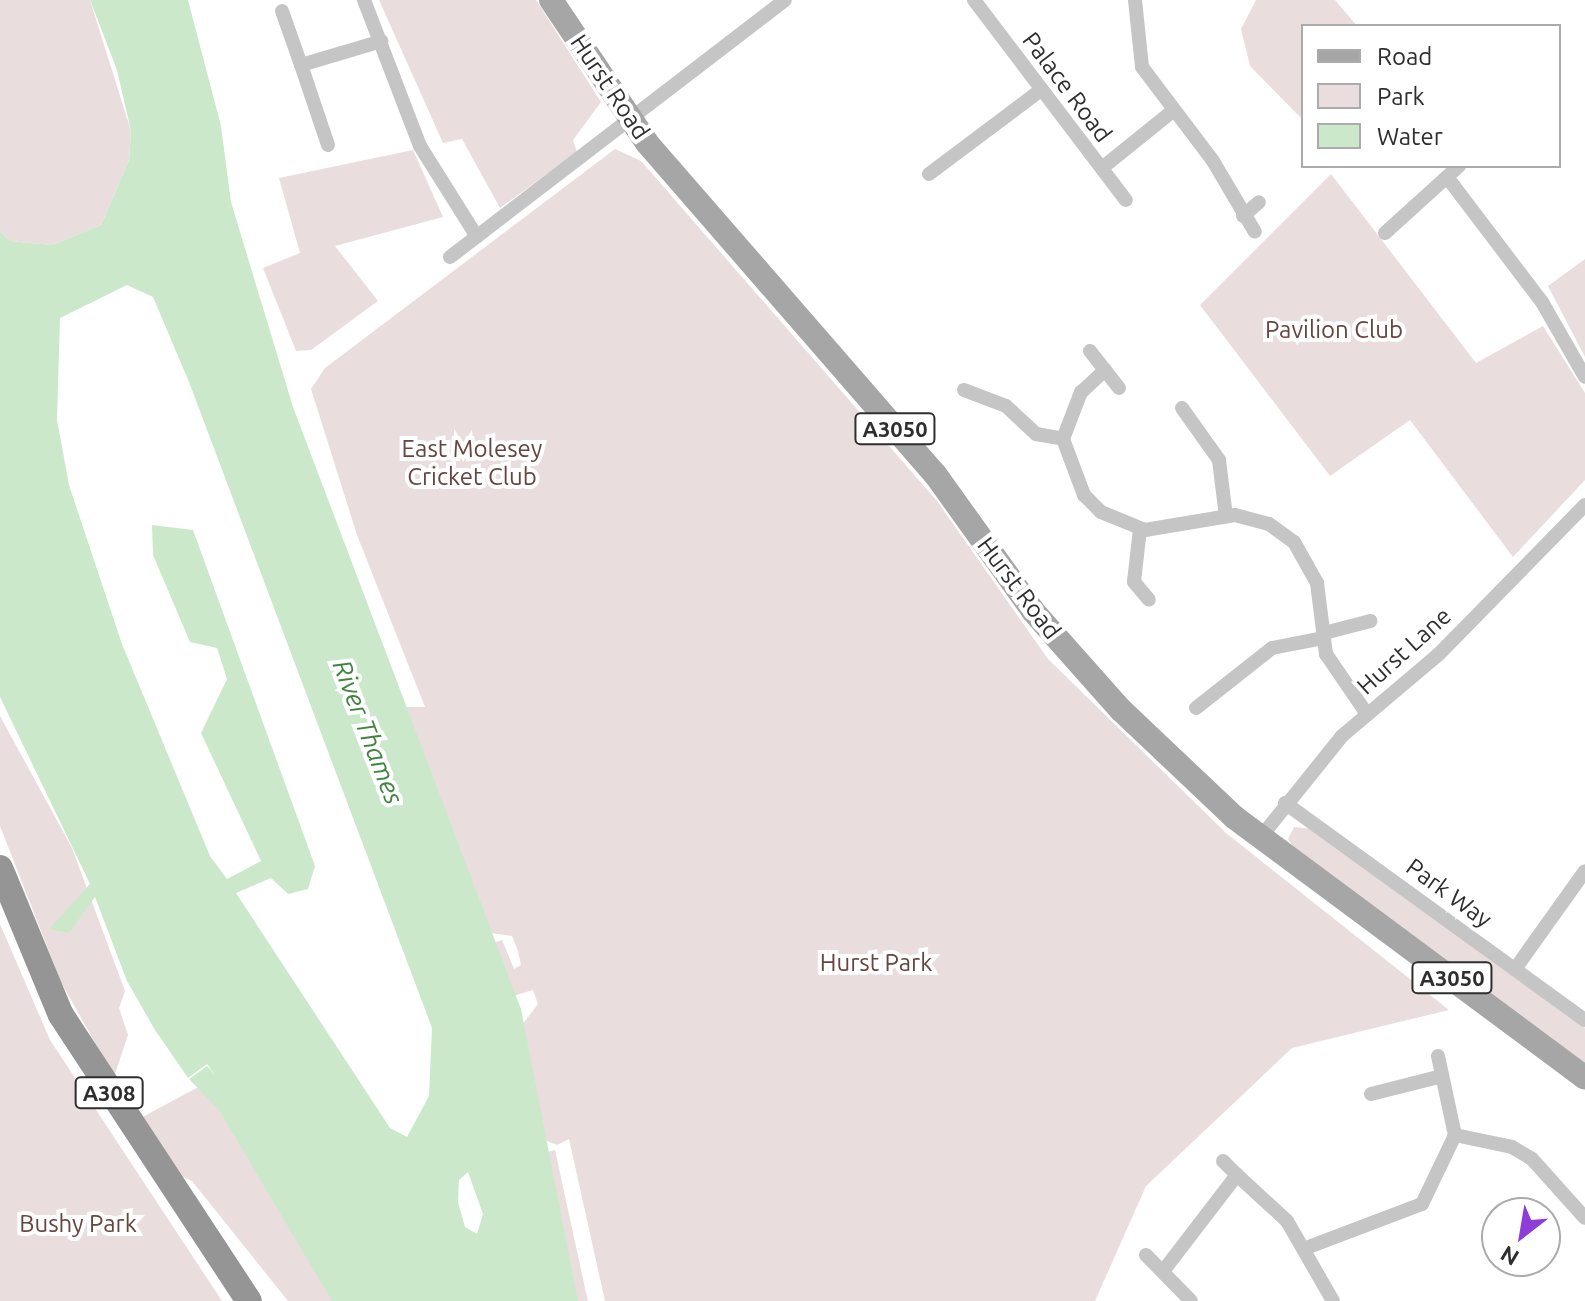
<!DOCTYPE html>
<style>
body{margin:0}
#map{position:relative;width:1585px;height:1301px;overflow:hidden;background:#fff;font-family:Ubuntu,sans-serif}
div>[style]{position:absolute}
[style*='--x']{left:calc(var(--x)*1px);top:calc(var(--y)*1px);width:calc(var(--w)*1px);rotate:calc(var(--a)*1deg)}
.green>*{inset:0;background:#eadddd}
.water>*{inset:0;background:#cbe9ca}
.street>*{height:14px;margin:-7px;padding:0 7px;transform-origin:7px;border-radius:7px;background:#c5c5c5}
.primary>*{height:24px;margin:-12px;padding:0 12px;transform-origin:12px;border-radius:12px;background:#a6a6a6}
.highway>*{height:26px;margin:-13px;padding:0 13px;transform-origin:13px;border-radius:13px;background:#959595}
span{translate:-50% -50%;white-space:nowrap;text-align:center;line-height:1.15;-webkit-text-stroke:8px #fff;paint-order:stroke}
.shield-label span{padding:2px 6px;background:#fff;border:2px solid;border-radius:6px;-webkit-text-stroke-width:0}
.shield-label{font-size:22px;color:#2e2e2e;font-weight:700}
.street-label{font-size:24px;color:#2e2e2e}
.park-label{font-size:24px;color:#66443f}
.water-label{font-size:26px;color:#408440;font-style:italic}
.legend{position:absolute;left:1301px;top:24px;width:260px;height:144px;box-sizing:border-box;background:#fff;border:2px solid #ababab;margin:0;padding:10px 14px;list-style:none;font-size:24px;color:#2e2e2e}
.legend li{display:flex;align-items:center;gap:16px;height:40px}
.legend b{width:40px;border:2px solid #ababab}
.north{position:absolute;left:1481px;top:1197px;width:80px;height:80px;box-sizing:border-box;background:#fff;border:2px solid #ababab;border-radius:50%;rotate:211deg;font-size:22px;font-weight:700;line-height:32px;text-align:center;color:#2e2e2e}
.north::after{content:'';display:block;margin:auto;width:28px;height:36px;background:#8e3dd8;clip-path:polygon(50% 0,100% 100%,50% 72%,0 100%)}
</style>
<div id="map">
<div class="green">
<i style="clip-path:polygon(0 0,90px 0,131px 131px,129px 160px,101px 225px,52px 245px,10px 241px,0 231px)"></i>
<i style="clip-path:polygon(379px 0,536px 0,601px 102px,573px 140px,577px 152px,500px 208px,462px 139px,443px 143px)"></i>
<i style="clip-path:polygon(1256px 0,1335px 0,1357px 26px,1303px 26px,1303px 120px,1250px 66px,1241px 29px)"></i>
<i style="clip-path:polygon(615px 149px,641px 161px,937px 501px,1048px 659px,1226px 833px,1449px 1010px,1292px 1048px,1146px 1186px,1095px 1301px,605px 1301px,569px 1139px,557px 1145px,536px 1137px,516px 1033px,538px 1004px,533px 990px,506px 998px,490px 944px,502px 940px,514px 969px,521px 965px,518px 951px,512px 936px,491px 933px,403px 707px,425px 707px,357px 535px,311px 389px,325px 368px)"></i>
<i style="clip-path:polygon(413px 150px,443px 217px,335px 246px,378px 301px,311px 350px,296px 351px,263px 268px,300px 253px,279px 178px)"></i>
<i style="clip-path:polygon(1331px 174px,1476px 363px,1543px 326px,1585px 393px,1585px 480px,1513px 557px,1410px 420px,1330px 476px,1200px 305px)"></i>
<i style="clip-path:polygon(1585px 259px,1585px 357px,1548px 286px)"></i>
<i style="clip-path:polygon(0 716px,72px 848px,125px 991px,119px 1008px,128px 1035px,114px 1077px,61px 982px,0 826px)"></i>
<i style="clip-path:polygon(1294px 827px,1312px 829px,1585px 1028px,1585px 1064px,1293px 847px,1288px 839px)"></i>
<i style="clip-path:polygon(0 924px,50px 1040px,222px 1301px,0 1301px)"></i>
<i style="clip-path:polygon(202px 1085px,242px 1135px,336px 1301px,288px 1301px,192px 1181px,170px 1171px,137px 1120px)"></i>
<i style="clip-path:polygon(555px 1150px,585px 1288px,588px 1301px,561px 1301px,543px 1153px)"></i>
</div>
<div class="water">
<i style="clip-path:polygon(evenodd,90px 0,188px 0,221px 126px,231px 202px,293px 407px,521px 1009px,578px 1301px,332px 1301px,219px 1110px,189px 1079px,207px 1066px,215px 1075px,207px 1064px,188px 1078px,155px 1030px,127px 981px,95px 897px,69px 933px,49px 929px,90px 884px,0 697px,0 231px,10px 241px,52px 245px,101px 225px,129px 160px,131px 131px,117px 70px,90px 0,127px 285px,153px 297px,189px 382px,432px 1028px,429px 1096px,407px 1137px,390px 1128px,236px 893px,271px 878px,288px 894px,308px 889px,315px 866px,193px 530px,152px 525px,153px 555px,190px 642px,217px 648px,227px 679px,201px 733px,261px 861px,227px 879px,210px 856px,122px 644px,69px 485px,57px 420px,60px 318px,127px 285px,90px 0,468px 1172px,483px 1214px,477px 1234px,465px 1227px,458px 1202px,459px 1180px,468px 1172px)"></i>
</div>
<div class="street">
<i style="--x:364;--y:0;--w:156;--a:69"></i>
<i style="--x:420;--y:146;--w:107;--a:57.9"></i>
<i style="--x:974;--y:0;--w:251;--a:52.8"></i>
<i style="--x:1135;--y:0;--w:67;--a:84"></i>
<i style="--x:1142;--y:67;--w:118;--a:52.9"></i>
<i style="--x:1213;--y:161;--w:82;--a:59.4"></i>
<i style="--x:282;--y:11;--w:57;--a:70.6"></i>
<i style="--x:328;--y:145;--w:84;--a:-108.6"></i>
<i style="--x:301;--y:65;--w:84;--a:-16.5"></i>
<i style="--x:1102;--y:168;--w:92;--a:-38.9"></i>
<i style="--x:929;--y:174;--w:140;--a:-36.9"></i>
<i style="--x:1447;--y:177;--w:157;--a:52.8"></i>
<i style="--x:1542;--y:302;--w:86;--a:60.2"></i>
<i style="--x:1243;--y:216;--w:21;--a:-41"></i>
<i style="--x:1385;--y:233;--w:100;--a:-42.2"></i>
<i style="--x:450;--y:257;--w:422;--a:-37.5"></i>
<i style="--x:1090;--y:351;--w:47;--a:51.9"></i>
<i style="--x:1105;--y:370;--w:33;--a:137"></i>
<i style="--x:1081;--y:392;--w:50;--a:111"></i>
<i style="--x:1063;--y:439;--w:60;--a:69.4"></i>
<i style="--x:1084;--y:495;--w:24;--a:45"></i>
<i style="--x:1101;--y:512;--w:48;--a:22.2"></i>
<i style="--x:1145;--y:530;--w:91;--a:-9.5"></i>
<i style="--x:1235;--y:515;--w:35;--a:15"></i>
<i style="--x:1269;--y:524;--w:31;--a:36"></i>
<i style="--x:1294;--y:542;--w:47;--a:60.7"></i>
<i style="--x:1317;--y:583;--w:72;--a:82.8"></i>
<i style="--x:1326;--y:654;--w:73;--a:55.7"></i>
<i style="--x:964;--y:390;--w:45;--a:20.9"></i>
<i style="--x:1006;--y:406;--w:41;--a:43"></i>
<i style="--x:1036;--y:434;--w:27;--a:10"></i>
<i style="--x:1182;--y:408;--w:64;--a:54.6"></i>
<i style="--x:1219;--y:460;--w:57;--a:83"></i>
<i style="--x:1140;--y:529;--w:53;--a:96.5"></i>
<i style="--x:1134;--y:582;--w:23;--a:50"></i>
<i style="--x:1324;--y:633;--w:48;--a:-14.6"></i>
<i style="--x:1196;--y:708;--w:97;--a:-38.3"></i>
<i style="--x:1272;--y:648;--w:53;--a:-10.9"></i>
<i style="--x:1285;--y:803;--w:370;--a:35.9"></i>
<i style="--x:1260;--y:838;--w:131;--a:-51.2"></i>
<i style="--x:1342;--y:736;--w:126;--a:-40.2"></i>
<i style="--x:1438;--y:655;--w:210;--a:-45.6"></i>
<i style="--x:1515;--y:969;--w:120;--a:-54.5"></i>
<i style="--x:1438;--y:1056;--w:81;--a:77.9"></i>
<i style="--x:1371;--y:1094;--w:73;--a:-14.2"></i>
<i style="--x:1223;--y:1161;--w:20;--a:45"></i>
<i style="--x:1306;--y:1248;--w:124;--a:-20.8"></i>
<i style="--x:1422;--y:1204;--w:76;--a:-64.4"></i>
<i style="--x:1455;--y:1135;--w:58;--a:11.9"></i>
<i style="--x:1512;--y:1147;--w:23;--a:31"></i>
<i style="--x:1532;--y:1159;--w:79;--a:48.1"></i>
<i style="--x:1146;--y:1255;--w:64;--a:45.6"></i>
<i style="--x:1164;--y:1270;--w:120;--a:-52.5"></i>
<i style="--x:1237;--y:1175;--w:68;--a:42.6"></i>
<i style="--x:1287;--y:1221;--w:92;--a:60.1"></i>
</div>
<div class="primary">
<i style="--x:551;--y:0;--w:172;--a:56.1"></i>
<i style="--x:647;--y:143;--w:439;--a:49"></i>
<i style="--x:935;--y:474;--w:168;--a:54.4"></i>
<i style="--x:1033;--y:611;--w:132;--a:48.4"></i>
<i style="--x:1121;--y:710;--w:156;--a:43.4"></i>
<i style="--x:1234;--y:817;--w:437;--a:36.6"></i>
</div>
<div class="highway">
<i style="--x:0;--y:868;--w:159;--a:67.5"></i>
<i style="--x:61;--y:1015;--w:342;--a:56.7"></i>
</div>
<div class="shield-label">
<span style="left:895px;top:429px">A3050</span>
<span style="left:1452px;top:978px">A3050</span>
<span style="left:109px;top:1093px">A308</span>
</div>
<div class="street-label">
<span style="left:610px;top:87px;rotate:56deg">Hurst Road</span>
<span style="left:1067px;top:87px;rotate:53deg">Palace Road</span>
<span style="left:1019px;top:588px;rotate:53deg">Hurst Road</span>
<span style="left:1404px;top:651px;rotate:-42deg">Hurst Lane</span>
<span style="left:1449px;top:893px;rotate:36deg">Park Way</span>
</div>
<div class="park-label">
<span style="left:1334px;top:330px">Pavilion Club</span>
<span style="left:472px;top:463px">East Molesey<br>Cricket Club</span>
<span style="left:876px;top:963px">Hurst Park</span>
<span style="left:78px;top:1224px">Bushy Park</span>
</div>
<div class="water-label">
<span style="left:368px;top:732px;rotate:69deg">River Thames</span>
</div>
<ul class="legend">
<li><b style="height:10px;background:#a6a6a6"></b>Road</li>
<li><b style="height:22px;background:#eadddd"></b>Park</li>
<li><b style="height:22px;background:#cbe9ca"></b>Water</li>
</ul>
<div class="north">N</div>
</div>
